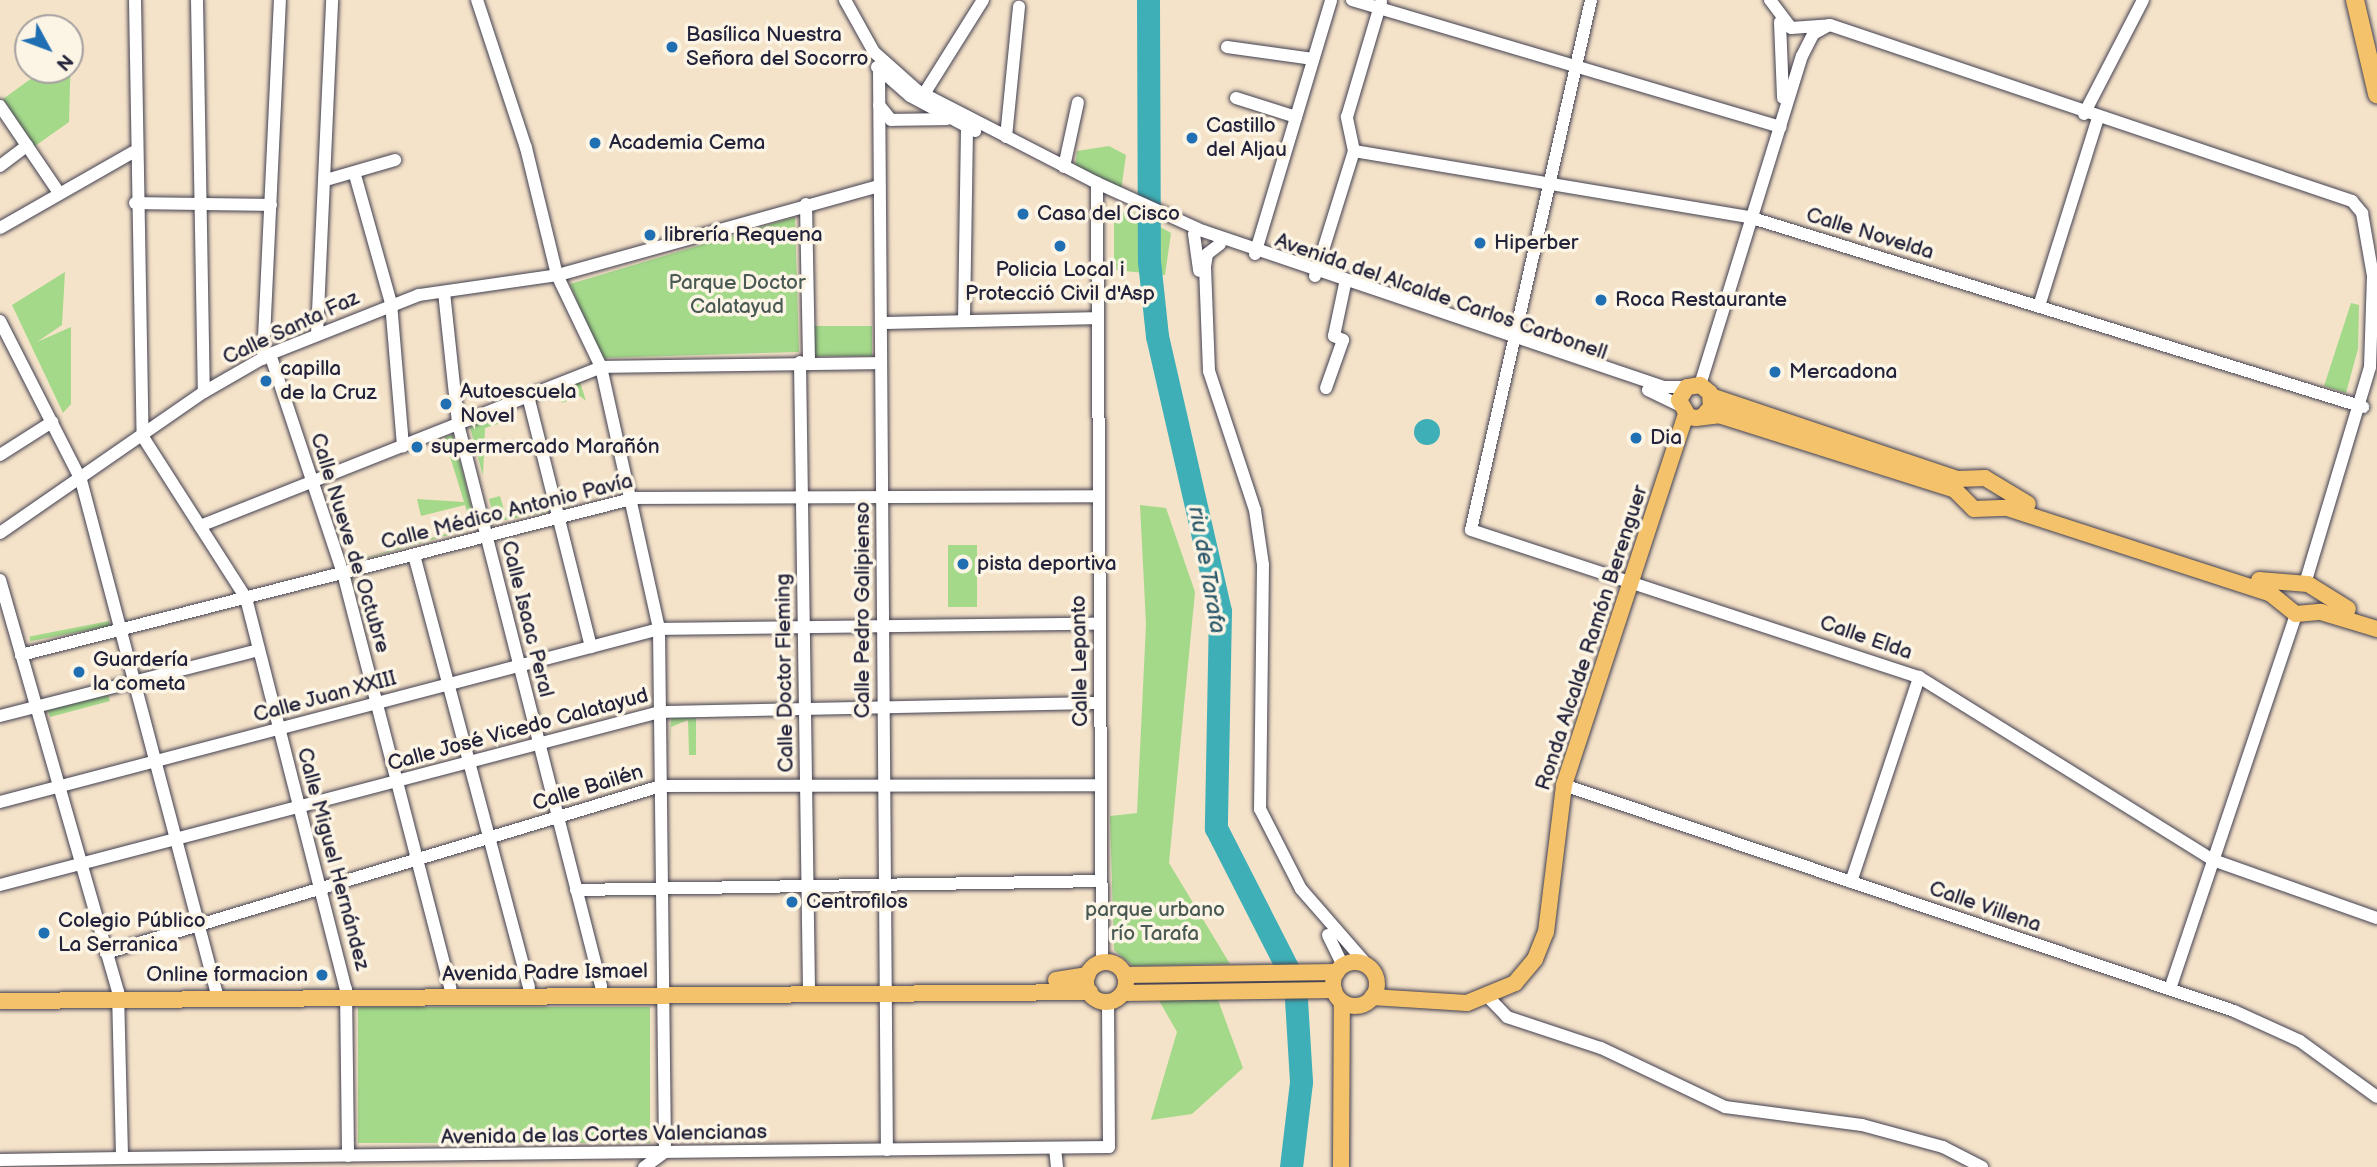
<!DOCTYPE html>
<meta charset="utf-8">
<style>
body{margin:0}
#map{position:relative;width:2377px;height:1167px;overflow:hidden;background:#f5e3c9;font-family:"Balsamiq Sans",sans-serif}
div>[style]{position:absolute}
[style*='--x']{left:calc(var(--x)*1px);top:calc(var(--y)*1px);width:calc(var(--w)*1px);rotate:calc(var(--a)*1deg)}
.green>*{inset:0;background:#a4d98a;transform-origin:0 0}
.water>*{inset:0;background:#3eafb6}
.round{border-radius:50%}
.river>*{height:23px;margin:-11.5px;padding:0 11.5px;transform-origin:11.5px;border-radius:11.5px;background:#3eafb6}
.roads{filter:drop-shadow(0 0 2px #423f50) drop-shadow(0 0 2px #423f50)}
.minor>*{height:12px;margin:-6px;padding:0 6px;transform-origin:6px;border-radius:6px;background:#fff}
.major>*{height:16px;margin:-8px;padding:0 8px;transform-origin:8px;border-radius:8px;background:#f3c26a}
.major>.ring{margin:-8px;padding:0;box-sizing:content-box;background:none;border:16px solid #f3c26a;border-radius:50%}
.highway>*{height:18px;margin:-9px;padding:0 9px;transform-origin:9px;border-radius:9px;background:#f3c26a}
.dots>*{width:19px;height:19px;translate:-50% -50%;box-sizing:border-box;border:4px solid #fcf5e5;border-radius:50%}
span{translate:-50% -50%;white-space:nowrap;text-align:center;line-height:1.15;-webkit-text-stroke:7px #fcf5e5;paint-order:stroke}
.poi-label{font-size:21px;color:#22223b}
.left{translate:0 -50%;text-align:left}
.right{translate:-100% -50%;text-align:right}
.street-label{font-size:21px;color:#22223b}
.park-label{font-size:21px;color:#495953}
.water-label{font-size:23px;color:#2d5a6c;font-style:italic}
.north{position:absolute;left:14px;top:14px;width:70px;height:70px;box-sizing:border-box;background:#fcf5e5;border:2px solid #a5a1a1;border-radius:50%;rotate:131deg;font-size:19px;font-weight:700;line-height:28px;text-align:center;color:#22223b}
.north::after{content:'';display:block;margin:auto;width:24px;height:32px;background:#1f6fb2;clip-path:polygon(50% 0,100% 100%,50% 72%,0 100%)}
</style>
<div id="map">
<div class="green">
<i style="clip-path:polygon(71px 50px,69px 122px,35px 146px,3px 99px,43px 70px,70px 70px)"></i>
<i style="clip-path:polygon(1109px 146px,1126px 155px,1121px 191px,1075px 168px,1077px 151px)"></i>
<i style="clip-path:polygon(1128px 209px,1171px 233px,1165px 275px,1114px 270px,1114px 218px)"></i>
<i style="clip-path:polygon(795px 217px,799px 352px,601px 358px,570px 284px)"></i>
<i style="clip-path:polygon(65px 272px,62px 325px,37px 342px,71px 327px,71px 404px,63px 413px,12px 305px)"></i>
<i style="clip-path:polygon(2351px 303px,2359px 305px,2358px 349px,2346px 393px,2324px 386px)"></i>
<i style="left:872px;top:326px;width:30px;height:65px;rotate:90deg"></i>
<i style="clip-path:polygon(580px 382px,586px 401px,580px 396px,562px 403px,558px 391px)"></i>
<i style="clip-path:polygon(497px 416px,498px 424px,485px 428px,483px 476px,470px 427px)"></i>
<i style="clip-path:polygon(453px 435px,477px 527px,349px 563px,471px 526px,465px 505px,421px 516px,417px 499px,464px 502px,444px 437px)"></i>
<i style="clip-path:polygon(547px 491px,552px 511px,495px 522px,489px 499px,500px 496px,506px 517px,547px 508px)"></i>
<i style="clip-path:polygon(1140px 505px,1166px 508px,1195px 592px,1169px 863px,1230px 964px,1133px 966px,1114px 950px,1110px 816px,1137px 813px,1146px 624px)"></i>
<i style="left:948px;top:545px;width:29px;height:62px"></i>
<i style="left:109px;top:621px;width:5px;height:81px;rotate:79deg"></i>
<i style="clip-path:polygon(108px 695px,110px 701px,50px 717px,48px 710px)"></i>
<i style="clip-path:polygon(671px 717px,696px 718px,696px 755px,689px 755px,688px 720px,671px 727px,669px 755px)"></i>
<i style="clip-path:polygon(1214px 989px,1243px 1068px,1192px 1114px,1151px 1120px,1177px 1032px,1153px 990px)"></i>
<i style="left:650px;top:1007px;width:136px;height:292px;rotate:90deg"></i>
</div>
<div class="water">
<i class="round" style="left:1414px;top:419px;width:26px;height:26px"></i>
</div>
<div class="river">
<i style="--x:1148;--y:0;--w:261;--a:89.8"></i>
<i style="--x:1149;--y:261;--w:75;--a:83.9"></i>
<i style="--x:1157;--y:336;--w:282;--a:77.1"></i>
<i style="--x:1220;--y:611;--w:217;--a:91.1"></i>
<i style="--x:1216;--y:828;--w:174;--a:63"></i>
<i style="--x:1295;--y:983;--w:99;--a:86.5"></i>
<i style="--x:1301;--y:1082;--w:86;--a:96.7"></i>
</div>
<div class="roads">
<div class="minor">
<i style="--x:135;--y:0;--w:437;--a:89"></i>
<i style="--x:143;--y:437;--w:191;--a:57.4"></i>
<i style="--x:246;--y:598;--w:404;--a:75.7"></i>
<i style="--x:346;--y:989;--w:167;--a:89.3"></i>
<i style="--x:197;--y:0;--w:392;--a:89"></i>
<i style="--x:845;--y:0;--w:60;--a:60.9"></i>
<i style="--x:874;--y:52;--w:59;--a:41.6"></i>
<i style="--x:918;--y:91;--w:201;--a:27.2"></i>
<i style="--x:1097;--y:183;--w:116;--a:24.4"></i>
<i style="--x:1203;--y:231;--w:487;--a:18.7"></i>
<i style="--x:1664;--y:387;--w:23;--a:0"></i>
<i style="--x:1352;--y:0;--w:447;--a:16.5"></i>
<i style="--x:1591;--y:0;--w:543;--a:102.76"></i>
<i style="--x:1471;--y:530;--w:472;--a:18.2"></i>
<i style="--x:1919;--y:677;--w:346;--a:31.9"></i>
<i style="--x:2213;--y:860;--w:174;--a:19.5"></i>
<i style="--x:1770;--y:0;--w:35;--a:53"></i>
<i style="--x:1791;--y:28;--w:39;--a:-4"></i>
<i style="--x:1830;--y:25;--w:551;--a:18.63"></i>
<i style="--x:2352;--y:201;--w:16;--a:50"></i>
<i style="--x:2362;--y:213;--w:64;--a:80.1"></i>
<i style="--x:2373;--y:276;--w:91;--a:91.9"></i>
<i style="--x:2370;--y:367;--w:226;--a:106.7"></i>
<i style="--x:1780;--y:22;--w:76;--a:87.7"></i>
<i style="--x:1227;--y:47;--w:87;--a:7.9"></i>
<i style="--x:877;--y:67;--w:44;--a:41.3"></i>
<i style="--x:910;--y:96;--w:74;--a:28.3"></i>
<i style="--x:879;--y:70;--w:1080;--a:89.58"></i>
<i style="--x:924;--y:94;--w:111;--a:-57.9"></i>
<i style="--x:1236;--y:98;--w:63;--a:17.6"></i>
<i style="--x:879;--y:105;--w:19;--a:51"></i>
<i style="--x:891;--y:120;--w:56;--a:-1"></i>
<i style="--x:0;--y:106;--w:102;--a:55.8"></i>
<i style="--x:2084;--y:114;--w:128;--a:-62.6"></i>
<i style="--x:1006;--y:137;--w:131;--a:-84.3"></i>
<i style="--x:1354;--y:151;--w:400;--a:9.5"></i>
<i style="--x:1749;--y:217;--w:643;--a:17.19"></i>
<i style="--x:0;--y:166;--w:34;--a:-37"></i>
<i style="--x:1064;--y:167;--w:66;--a:-77.8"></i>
<i style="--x:355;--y:175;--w:133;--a:74.3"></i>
<i style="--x:391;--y:303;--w:144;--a:85.2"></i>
<i style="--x:326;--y:180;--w:72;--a:-16.2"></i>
<i style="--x:1097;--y:183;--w:780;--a:89.63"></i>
<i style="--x:879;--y:186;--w:334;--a:164.5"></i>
<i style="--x:557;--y:275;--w:102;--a:64.4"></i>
<i style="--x:601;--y:367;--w:280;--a:-0.8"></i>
<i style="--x:135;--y:203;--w:136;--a:0.8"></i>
<i style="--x:806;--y:204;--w:158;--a:88.9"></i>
<i style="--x:0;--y:228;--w:153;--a:-29.7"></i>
<i style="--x:1194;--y:234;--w:37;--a:82"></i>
<i style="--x:1220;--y:244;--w:16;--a:142"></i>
<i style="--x:1207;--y:254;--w:13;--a:99"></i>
<i style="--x:1205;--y:267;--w:104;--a:87.8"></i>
<i style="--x:1209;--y:371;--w:146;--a:71.7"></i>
<i style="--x:1255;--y:510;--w:56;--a:81.7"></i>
<i style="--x:1263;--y:565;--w:244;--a:90.7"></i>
<i style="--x:1260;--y:809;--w:90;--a:62.9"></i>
<i style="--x:1301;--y:889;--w:105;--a:48.9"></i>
<i style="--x:1255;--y:254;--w:265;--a:-73.3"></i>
<i style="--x:1315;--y:276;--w:131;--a:-72.7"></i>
<i style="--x:1354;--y:151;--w:35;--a:-102"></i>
<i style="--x:1347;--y:117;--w:120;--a:-73.5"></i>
<i style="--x:444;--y:292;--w:133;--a:83.9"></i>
<i style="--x:458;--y:424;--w:580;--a:75.72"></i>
<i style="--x:2039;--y:306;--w:197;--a:-72.6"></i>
<i style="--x:964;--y:320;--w:193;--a:-89.1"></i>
<i style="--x:0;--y:321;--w:178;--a:63"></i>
<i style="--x:81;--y:480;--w:536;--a:75.19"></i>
<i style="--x:881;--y:323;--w:215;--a:-1.3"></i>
<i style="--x:317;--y:334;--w:334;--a:-87.4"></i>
<i style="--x:270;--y:354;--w:231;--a:71.6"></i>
<i style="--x:343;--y:573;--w:429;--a:75.5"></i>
<i style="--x:263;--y:359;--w:359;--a:-87.3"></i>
<i style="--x:800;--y:362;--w:629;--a:89.18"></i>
<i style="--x:1700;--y:385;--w:344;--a:-72.8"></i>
<i style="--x:1802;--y:56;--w:25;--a:-63"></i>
<i style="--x:1813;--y:34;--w:18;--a:-29"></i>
<i style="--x:1326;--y:388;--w:51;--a:-70.5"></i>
<i style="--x:1343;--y:340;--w:10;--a:-156"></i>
<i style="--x:1334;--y:336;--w:58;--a:-78.1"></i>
<i style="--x:1648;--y:390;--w:34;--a:26"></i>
<i style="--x:528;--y:396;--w:259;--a:75.9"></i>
<i style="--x:0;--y:455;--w:62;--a:-32.4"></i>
<i style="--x:200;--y:526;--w:431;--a:-21.6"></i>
<i style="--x:601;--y:367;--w:268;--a:77.5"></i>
<i style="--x:659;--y:629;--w:523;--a:89.34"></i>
<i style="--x:665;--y:1152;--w:26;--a:144"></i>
<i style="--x:0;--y:533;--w:248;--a:-34.7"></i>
<i style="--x:204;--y:392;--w:76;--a:-29.9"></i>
<i style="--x:270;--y:354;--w:160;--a:-21.6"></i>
<i style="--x:419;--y:295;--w:139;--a:-8.2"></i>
<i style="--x:557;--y:275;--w:131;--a:-103.7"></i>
<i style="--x:526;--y:148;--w:156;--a:-108.3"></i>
<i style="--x:414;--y:555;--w:447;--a:75.1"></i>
<i style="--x:0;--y:580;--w:429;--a:74"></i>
<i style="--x:118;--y:992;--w:166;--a:88.6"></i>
<i style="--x:122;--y:1158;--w:987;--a:-0.64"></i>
<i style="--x:1109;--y:1147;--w:145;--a:-90.4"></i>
<i style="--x:21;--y:655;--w:634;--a:-14.34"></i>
<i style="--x:635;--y:498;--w:463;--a:-0.2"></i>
<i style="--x:0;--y:716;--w:267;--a:-14.3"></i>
<i style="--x:1564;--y:785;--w:707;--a:18.64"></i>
<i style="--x:2234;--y:1011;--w:72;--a:24.4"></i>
<i style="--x:2300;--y:1041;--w:95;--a:36"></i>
<i style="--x:0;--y:802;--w:681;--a:-14.71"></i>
<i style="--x:659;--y:629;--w:440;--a:-0.7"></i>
<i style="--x:1851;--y:882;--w:216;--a:-71.6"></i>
<i style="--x:0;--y:885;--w:682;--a:-14.69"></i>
<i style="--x:660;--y:712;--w:440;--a:-1.2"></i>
<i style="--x:576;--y:890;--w:525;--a:-0.98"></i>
<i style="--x:1328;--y:935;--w:34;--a:64"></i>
<i style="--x:106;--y:953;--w:580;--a:-16.75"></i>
<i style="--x:661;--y:786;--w:439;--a:-0.1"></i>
<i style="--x:2170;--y:989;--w:396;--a:-71.4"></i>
<i style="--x:1488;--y:997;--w:28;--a:46"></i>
<i style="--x:1507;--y:1017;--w:99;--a:18.3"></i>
<i style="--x:1601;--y:1048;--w:137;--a:25.4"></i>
<i style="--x:1725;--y:1107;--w:138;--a:7.5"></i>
<i style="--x:1862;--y:1125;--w:84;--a:15.2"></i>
<i style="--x:1943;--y:1147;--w:44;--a:27.1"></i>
<i style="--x:1055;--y:1148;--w:19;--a:84"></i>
<i style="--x:0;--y:1160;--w:122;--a:-0.9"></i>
</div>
<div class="major">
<i style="--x:1711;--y:396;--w:261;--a:18.6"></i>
<i style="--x:1958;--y:479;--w:27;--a:-2"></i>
<i style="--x:1985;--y:478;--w:50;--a:31.2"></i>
<i style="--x:1703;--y:416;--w:12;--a:-48"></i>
<i style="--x:1711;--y:407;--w:14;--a:-94"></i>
<i style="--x:1710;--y:393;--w:13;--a:-141"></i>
<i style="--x:1700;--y:385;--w:13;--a:171"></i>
<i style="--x:1687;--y:387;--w:15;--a:122"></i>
<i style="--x:1679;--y:400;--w:20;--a:60"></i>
<i style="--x:1689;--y:417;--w:7;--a:8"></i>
<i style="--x:1696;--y:418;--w:23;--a:-7"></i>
<i style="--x:1719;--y:415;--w:248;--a:17.6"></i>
<i style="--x:1955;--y:490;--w:27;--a:45"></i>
<i style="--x:1974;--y:509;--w:33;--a:-2"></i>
<i style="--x:2007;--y:508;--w:278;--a:18"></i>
<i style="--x:2271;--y:594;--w:32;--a:39"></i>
<i style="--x:2296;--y:614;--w:25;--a:-5"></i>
<i style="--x:2321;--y:612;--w:59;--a:16.9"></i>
<i style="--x:2259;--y:580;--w:49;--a:4.7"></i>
<i style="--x:2308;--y:584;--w:47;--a:32"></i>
<i class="ring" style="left:1086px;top:962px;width:24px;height:24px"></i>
<i class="ring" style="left:1333px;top:962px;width:28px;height:28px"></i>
<i style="--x:1125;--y:975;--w:212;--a:-0.8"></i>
<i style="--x:1056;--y:980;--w:32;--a:-9"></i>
<i style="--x:1123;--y:993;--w:211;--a:-0.8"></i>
<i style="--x:1372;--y:997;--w:95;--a:3.6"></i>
<i style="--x:1467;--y:1003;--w:52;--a:-22.6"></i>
<i style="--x:1515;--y:983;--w:31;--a:-50"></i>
<i style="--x:1535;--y:959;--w:29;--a:-68"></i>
<i style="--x:1546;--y:932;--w:148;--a:-83"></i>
<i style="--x:1564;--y:785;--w:390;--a:-71.8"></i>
<i style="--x:0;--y:1001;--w:1090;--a:-0.47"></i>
<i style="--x:1341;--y:1167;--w:165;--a:-89.7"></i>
</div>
<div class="highway">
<i style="--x:2355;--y:0;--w:97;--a:76.8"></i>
</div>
</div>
<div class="dots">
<i style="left:672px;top:47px;background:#1f6fb2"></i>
<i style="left:1192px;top:138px;background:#1f6fb2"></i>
<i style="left:595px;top:143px;background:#1f6fb2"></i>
<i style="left:1023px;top:214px;background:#1f6fb2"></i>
<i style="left:650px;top:235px;background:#1f6fb2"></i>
<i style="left:1480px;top:243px;background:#1f6fb2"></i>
<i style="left:1060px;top:246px;background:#1f6fb2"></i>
<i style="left:1601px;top:300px;background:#1f6fb2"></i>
<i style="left:1775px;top:372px;background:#1f6fb2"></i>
<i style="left:266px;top:381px;background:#1f6fb2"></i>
<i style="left:446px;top:404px;background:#1f6fb2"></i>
<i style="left:1636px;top:438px;background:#1f6fb2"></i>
<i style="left:417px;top:447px;background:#1f6fb2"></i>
<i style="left:963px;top:564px;background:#1f6fb2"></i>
<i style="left:79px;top:672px;background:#1f6fb2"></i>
<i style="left:792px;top:902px;background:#1f6fb2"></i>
<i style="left:44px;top:933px;background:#1f6fb2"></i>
<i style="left:322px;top:975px;background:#1f6fb2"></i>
</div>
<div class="poi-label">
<span class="left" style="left:686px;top:47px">Basílica Nuestra<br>Señora del Socorro</span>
<span class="left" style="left:1206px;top:138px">Castillo<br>del Aljau</span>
<span class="left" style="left:609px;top:143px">Academia Cema</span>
<span class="left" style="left:1037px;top:214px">Casa del Cisco</span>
<span class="left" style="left:664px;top:235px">librería Requena</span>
<span class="left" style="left:1494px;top:243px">Hiperber</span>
<span style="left:1060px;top:282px">Policia Local i<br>Protecció Civil d'Asp</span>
<span class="left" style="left:1615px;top:300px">Roca Restaurante</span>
<span class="left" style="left:280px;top:381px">capilla<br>de la Cruz</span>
<span class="left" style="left:1789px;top:372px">Mercadona</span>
<span class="left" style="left:460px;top:404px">Autoescuela<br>Novel</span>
<span class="left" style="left:1650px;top:438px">Dia</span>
<span class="left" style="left:431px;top:447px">supermercado Marañón</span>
<span class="left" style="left:977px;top:564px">pista deportiva</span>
<span class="left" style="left:93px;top:672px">Guardería<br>la cometa</span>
<span class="left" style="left:806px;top:902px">Centrofilos</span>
<span class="left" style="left:58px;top:933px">Colegio Público<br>La Serranica</span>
<span class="right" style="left:308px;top:975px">Online formacion</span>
</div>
<div class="street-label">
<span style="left:1870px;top:234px;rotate:17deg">Calle Novelda</span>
<span style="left:1441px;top:297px;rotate:19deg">Avenida del Alcalde Carlos Carbonell</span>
<span style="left:291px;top:328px;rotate:-25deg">Calle Santa Faz</span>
<span style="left:507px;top:512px;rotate:-14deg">Calle Médico Antonio Pavía</span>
<span style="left:350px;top:543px;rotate:73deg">Calle Nueve de Octubre</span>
<span style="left:863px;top:610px;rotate:-90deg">Calle Pedro Galipienso</span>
<span style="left:527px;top:619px;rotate:76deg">Calle Isaac Peral</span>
<span style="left:1592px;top:638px;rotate:-72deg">Ronda Alcalde Ramón Berenguer</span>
<span style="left:1866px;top:638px;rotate:19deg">Calle Elda</span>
<span style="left:1080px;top:661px;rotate:-91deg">Calle Lepanto</span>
<span style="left:785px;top:673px;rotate:-91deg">Calle Doctor Fleming</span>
<span style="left:325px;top:697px;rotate:-15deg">Calle Juan XXIII</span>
<span style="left:518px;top:730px;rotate:-15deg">Calle José Vicedo Calatayud</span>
<span style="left:588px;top:788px;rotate:-17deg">Calle Bailén</span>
<span style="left:333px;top:859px;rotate:75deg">Calle Miguel Hernández</span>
<span style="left:1985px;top:907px;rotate:19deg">Calle Villena</span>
<span style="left:545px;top:973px;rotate:-1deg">Avenida Padre Ismael</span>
<span style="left:604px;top:1135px;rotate:-1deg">Avenida de las Cortes Valencianas</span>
</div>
<div class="park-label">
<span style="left:737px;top:295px">Parque Doctor<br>Calatayud</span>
<span style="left:1155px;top:922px">parque urbano<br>río Tarafa</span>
</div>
<div class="water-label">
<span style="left:1207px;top:570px;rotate:80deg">riu de Tarafa</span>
</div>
<div class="north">N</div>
</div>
